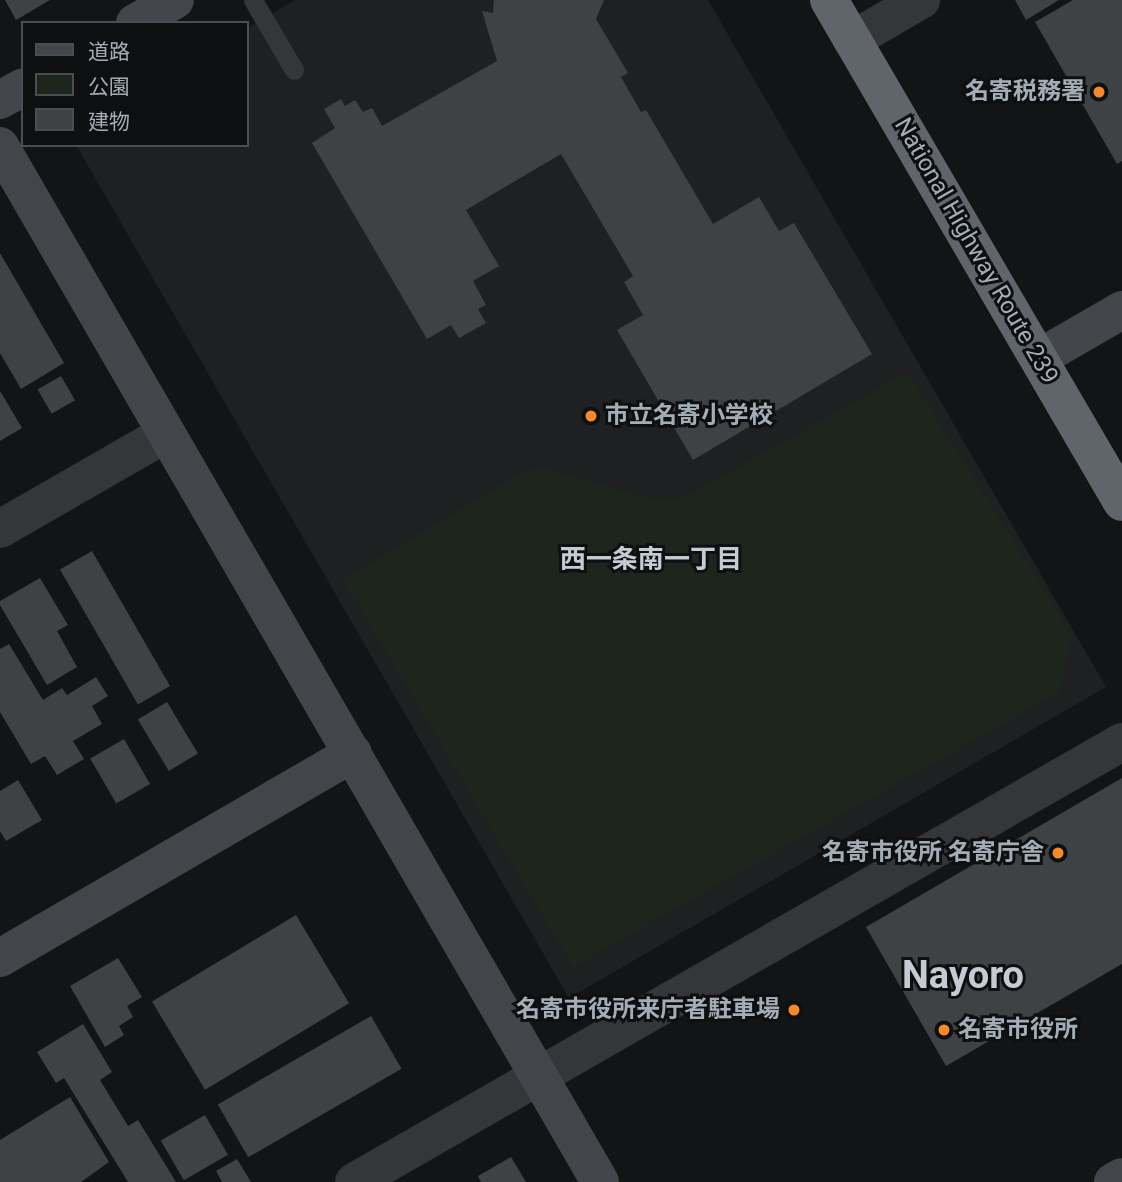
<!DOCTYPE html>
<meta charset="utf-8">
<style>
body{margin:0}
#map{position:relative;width:1122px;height:1182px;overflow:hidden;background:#131415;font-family:Roboto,"Noto Sans JP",sans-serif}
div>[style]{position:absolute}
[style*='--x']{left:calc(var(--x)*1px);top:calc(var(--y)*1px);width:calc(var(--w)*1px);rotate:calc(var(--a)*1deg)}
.built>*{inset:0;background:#1f2022}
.green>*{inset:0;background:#1e251d}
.building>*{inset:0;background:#3f4245;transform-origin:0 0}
.lane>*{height:19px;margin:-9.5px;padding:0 9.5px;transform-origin:9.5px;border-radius:9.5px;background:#34363a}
.street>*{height:38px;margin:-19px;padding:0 19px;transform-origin:19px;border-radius:19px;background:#34363a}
.secondary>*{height:38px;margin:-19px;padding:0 19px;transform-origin:19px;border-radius:19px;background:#42464a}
.highway>*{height:38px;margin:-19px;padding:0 19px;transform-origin:19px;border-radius:19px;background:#60656b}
.dots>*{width:19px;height:19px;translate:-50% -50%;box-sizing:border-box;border:4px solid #0e0f10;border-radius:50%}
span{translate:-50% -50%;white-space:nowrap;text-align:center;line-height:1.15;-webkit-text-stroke:6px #0e0f10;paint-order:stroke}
.poi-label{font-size:24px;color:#a4adb6;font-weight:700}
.right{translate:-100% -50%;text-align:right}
.left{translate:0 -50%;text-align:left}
.street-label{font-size:24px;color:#a4adb6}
.neighbourhood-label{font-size:26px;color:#c5cbd2;font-weight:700}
.town-label{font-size:38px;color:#c5cbd2;font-weight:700}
.legend{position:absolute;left:21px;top:21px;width:228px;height:126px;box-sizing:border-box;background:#0e0f10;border:2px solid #4a4e52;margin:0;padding:9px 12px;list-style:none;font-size:21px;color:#a4adb6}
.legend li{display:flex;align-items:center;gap:14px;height:35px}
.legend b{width:35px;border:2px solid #4a4e52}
</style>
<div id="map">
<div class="built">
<i style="clip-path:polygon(295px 0,708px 0,1106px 687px,569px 998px,76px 145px,247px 145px,247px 28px)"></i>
</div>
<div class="green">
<i style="clip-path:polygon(907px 372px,1072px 635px,1060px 692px,573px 967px,343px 579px,525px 470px,546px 468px,651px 498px,683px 498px)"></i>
</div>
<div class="building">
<i style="clip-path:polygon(5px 0,50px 0,16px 20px)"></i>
<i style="clip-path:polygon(494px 0,604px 0,596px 19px,628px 73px,621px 77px,641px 112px,646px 110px,713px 224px,759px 197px,779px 231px,794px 223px,872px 354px,693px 460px,617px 330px,643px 315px,624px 282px,633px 276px,561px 154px,466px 210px,499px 266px,473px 281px,486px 305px,478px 309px,486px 323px,459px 338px,451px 325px,427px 339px,312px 143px,335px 128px,324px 109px,341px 99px,345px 106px,355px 100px,363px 112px,372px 108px,382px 126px,497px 61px,482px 11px,493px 13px)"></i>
<i style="clip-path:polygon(1015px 0,1059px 0,1026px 20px)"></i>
<i style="clip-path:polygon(1073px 0,1122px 0,1122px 161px,1117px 164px,1035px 22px)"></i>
<i style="clip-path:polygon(0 253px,64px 363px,21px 389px,0 353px)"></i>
<i style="left:61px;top:376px;width:28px;height:27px;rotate:60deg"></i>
<i style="clip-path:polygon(0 391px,22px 428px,0 441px)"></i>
<i style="left:92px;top:551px;width:156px;height:37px;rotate:60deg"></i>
<i style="clip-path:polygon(40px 578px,68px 625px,57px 631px,77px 667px,47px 685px,0 605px,0 601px)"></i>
<i style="clip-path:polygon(9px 644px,43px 700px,62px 688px,67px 695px,96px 677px,108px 696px,92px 706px,102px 724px,73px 741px,84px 759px,57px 775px,45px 756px,31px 764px,0 712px,0 649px)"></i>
<i style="left:167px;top:702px;width:60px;height:34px;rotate:59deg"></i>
<i style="left:124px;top:739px;width:52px;height:39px;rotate:60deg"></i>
<i style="clip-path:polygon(1122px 778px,1122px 964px,946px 1066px,866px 927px)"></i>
<i style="clip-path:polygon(18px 780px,42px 820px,6px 841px,0 831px,0 791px)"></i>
<i style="left:296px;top:915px;width:103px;height:168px;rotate:59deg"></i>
<i style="clip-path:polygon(118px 958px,142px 997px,127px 1006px,133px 1017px,119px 1026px,124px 1035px,105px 1047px,70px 986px)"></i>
<i style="left:371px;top:1016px;width:61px;height:177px;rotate:60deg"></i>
<i style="clip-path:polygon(83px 1024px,112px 1072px,100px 1080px,128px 1126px,138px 1120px,176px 1182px,128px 1182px,64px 1078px,56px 1083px,37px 1052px)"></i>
<i style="clip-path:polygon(70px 1097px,109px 1162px,81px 1182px,0 1182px,0 1140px)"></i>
<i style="left:205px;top:1115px;width:46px;height:51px;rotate:60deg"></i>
<i style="clip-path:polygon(511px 1157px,526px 1182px,481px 1182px,478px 1176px)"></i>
<i style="clip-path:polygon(237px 1159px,251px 1182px,222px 1182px,216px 1171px)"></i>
</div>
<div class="lane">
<i style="--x:253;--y:0;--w:81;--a:59.6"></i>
</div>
<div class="street">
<i style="--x:852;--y:40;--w:80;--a:-30.1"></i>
<i style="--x:0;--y:529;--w:190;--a:-29.9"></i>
<i style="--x:354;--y:1182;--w:885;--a:-29.81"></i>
</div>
<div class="secondary">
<i style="--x:135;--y:23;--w:46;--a:-29.9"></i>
<i style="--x:0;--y:100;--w:26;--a:-29"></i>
<i style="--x:0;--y:146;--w:1197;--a:59.92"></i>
<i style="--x:1039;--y:358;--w:96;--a:-30"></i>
<i style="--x:0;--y:958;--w:408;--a:-30.1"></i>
<i style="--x:1113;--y:1182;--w:10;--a:-29"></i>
</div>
<div class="highway">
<i style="--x:829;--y:0;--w:581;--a:59.73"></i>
</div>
<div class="dots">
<i style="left:1099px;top:92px;background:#f78929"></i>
<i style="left:591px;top:416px;background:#f78929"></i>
<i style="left:1058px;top:853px;background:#f78929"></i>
<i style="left:794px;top:1010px;background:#f78929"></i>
<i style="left:944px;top:1030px;background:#f78929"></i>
</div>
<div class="poi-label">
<span class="right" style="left:1085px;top:92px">名寄税務署</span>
<span class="left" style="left:605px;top:416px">市立名寄小学校</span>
<span class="right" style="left:1044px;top:853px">名寄市役所 名寄庁舎</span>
<span class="right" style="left:780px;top:1010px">名寄市役所来庁者駐車場</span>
<span class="left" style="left:958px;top:1030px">名寄市役所</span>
</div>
<div class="street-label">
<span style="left:976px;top:251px;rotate:60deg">National Highway Route 239</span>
</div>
<div class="neighbourhood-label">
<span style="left:651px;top:560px">西一条南一丁目</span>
</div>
<div class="town-label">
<span style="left:963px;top:976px">Nayoro</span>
</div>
<ul class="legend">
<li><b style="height:9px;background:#42464a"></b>道路</li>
<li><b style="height:19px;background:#1e251d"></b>公園</li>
<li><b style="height:19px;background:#3f4245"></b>建物</li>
</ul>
</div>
